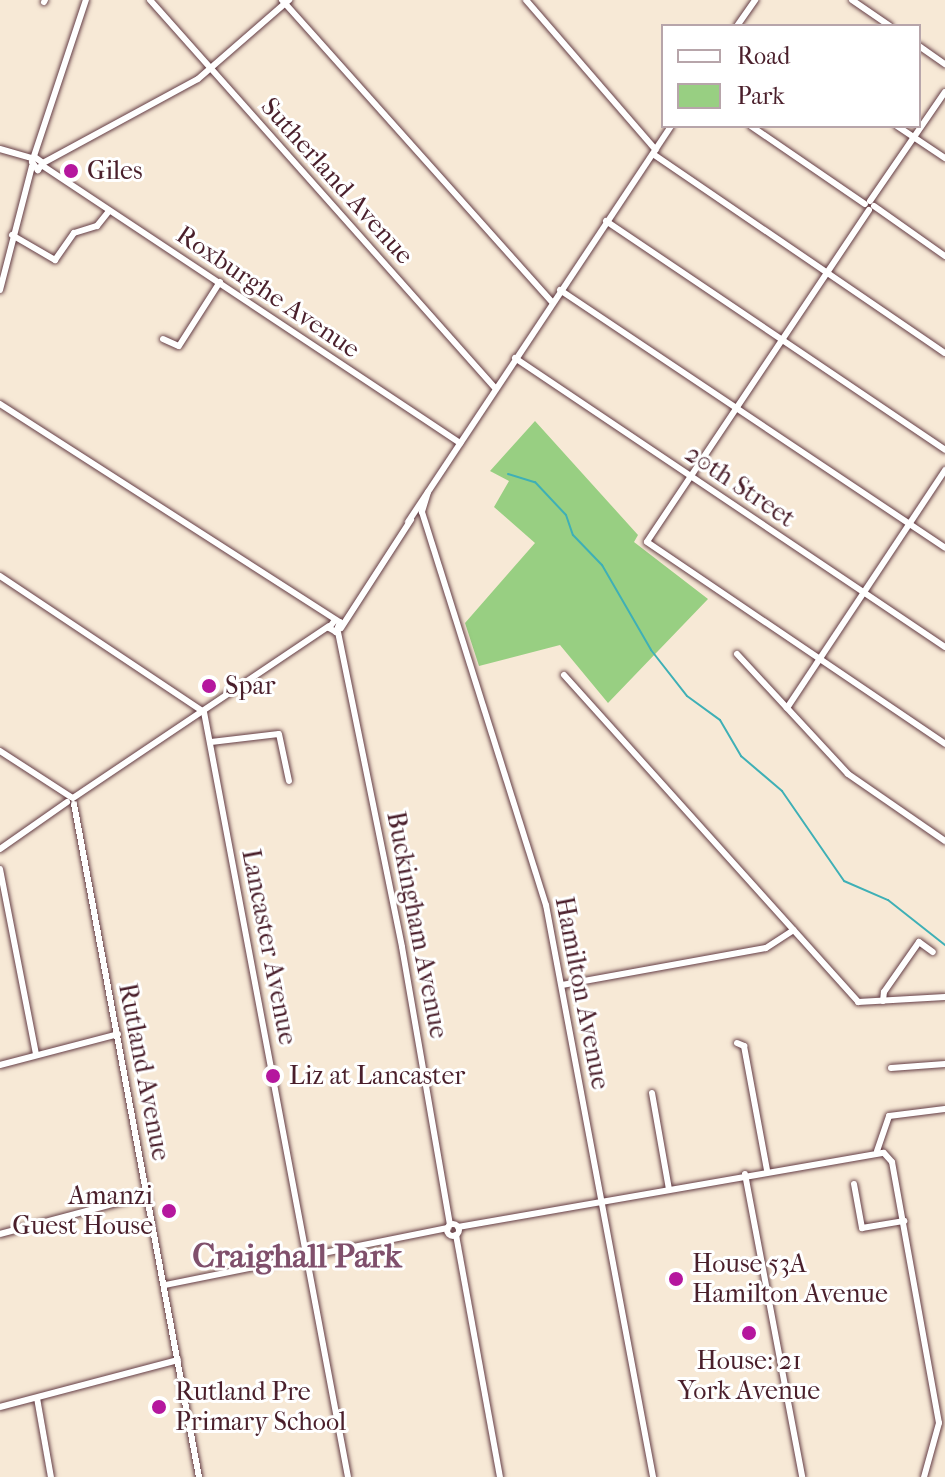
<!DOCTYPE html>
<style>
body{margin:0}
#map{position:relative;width:945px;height:1477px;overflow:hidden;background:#f7e9d6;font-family:"IM FELL French Canon",serif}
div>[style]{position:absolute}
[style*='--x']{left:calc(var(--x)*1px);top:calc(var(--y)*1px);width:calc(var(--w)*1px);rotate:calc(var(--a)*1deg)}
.green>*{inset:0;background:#98cf82}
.stream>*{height:2px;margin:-1px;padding:0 1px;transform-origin:1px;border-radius:1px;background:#3fb0b6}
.roads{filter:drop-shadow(0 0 2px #643d45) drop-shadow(0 0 2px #643d45)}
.minor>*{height:6px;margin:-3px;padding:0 3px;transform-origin:3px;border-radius:3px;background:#fff}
.minor>.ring{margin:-3px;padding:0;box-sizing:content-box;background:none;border:6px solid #fff;border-radius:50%}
.dots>*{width:22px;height:22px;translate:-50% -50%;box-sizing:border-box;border:4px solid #fff;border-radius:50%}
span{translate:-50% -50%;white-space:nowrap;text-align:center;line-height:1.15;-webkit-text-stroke:6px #fff;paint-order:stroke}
.poi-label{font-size:26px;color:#4a1f2b}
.left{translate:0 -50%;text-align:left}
.right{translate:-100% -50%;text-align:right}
.street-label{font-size:26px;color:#4a1f2b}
.district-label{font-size:34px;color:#80506c;font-weight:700}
.legend{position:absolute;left:661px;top:24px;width:260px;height:104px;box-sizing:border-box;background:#fff;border:2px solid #b7a5aa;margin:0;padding:10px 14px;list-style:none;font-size:24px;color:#4a1f2b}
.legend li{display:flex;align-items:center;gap:16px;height:40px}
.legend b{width:40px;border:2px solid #b7a5aa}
</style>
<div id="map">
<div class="green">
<i style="clip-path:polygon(535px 421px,638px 535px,634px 542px,708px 599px,608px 703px,560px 645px,479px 666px,465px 623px,535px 543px,494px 507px,509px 481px,490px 471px)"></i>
</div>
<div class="stream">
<i style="--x:508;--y:474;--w:28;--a:17"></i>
<i style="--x:535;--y:482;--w:45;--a:46.8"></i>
<i style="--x:566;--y:515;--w:21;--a:71"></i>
<i style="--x:573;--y:535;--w:42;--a:46"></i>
<i style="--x:602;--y:565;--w:98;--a:60"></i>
<i style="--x:651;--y:650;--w:58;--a:52"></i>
<i style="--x:687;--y:696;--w:41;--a:36"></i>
<i style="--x:720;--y:720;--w:42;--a:59.7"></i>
<i style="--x:741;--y:756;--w:54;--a:40.5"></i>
<i style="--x:782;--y:791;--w:109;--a:55.4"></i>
<i style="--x:844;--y:881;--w:48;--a:23.4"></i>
<i style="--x:888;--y:900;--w:73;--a:38.3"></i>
</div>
<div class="roads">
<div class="minor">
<i style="--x:150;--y:0;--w:519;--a:48.36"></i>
<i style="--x:282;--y:0;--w:405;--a:48.2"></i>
<i style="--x:526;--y:0;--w:198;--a:49.1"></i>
<i style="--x:852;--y:0;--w:46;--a:34.4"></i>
<i style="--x:44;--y:2;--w:2;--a:-63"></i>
<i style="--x:737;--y:26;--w:32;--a:-55"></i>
<i style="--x:919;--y:46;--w:32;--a:35"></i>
<i style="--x:751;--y:126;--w:138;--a:34.4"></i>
<i style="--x:897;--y:126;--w:58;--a:33.7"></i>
<i style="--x:0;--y:149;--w:35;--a:16"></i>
<i style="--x:653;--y:154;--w:353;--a:34.3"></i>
<i style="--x:36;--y:158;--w:9;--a:36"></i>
<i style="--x:43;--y:163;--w:9;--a:126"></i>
<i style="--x:38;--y:170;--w:10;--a:-127"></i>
<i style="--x:32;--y:162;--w:171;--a:-71.6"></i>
<i style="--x:43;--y:163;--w:176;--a:-28.5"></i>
<i style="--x:198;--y:79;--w:121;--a:-41"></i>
<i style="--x:43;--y:166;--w:501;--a:33.59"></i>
<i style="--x:870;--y:201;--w:132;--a:-55.5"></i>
<i style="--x:874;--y:206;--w:87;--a:35.2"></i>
<i style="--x:869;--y:210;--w:399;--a:123.8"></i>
<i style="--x:647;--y:542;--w:360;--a:34.1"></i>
<i style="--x:606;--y:221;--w:409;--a:34"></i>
<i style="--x:12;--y:235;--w:50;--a:30.2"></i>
<i style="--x:55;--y:260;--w:33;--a:-55"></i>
<i style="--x:74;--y:233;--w:24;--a:-17"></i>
<i style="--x:97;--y:226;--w:19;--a:-51"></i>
<i style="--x:0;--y:290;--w:128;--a:-75.5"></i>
<i style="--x:560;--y:290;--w:463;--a:33.8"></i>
<i style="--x:163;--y:339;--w:17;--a:24"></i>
<i style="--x:179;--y:346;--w:76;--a:-57.4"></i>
<i style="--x:515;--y:358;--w:518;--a:33.9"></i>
<i style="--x:0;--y:404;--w:404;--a:32.7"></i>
<i style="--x:340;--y:622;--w:11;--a:112"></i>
<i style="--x:336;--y:632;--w:8;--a:-150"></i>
<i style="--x:329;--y:628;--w:10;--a:-53"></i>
<i style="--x:428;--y:492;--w:21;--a:107"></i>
<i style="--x:422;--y:512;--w:412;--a:72.5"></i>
<i style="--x:546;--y:905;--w:582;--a:79.4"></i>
<i style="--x:408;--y:522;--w:475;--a:-56.4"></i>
<i style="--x:0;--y:576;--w:245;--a:33.7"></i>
<i style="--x:204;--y:712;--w:778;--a:79.34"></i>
<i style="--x:341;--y:628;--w:129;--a:-57.1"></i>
<i style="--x:338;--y:632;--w:321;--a:78.5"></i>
<i style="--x:402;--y:947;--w:282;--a:80.2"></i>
<i style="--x:737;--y:654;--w:163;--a:47.2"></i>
<i style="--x:848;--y:774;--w:118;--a:34.6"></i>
<i style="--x:564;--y:675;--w:440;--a:48"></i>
<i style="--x:858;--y:1002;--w:87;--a:-3.3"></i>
<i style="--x:787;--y:708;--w:286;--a:-56.4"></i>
<i style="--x:211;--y:742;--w:68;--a:-6.7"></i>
<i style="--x:279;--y:734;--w:48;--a:78"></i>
<i style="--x:0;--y:751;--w:85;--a:32.9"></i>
<i style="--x:73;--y:798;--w:308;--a:-33.9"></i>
<i style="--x:74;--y:804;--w:685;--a:79.48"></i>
<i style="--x:0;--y:849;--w:82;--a:-35"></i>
<i style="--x:0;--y:869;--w:189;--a:79"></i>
<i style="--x:562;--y:985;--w:207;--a:-10.3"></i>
<i style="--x:766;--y:948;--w:33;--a:-33"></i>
<i style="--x:883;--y:1001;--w:9;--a:-84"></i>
<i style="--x:884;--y:992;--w:61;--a:-55"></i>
<i style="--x:919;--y:942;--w:17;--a:36"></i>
<i style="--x:737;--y:1043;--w:8;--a:23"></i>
<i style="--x:744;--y:1046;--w:126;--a:79.5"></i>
<i style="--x:0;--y:1065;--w:122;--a:-14.7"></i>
<i style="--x:891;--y:1068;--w:54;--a:-4.2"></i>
<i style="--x:652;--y:1093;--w:97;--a:80"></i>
<i style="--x:877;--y:1151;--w:37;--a:-71"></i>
<i style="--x:889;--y:1116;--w:56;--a:-7.1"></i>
<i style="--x:745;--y:1174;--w:308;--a:79.3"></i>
<i style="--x:854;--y:1184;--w:45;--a:79.7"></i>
<i style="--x:862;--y:1228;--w:43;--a:-9.5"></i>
<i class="ring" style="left:447px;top:1224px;width:6px;height:6px"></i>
<i style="--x:458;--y:1227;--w:432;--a:-9.9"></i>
<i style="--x:884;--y:1153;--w:12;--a:48"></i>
<i style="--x:892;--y:1162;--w:265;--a:79.8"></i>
<i style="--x:939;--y:1423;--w:56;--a:105.5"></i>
<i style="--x:0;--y:1234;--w:152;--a:-14.9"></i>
<i style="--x:456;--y:1235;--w:246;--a:79.7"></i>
<i style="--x:165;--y:1285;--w:289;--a:-11.4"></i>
<i style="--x:37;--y:1398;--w:80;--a:80"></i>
<i style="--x:0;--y:1407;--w:184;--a:-14.8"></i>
</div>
</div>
<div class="dots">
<i style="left:71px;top:171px;background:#b5179e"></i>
<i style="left:209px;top:686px;background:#b5179e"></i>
<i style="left:273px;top:1076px;background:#b5179e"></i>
<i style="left:169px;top:1211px;background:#b5179e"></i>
<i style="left:676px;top:1279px;background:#b5179e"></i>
<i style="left:749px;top:1333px;background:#b5179e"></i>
<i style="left:159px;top:1407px;background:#b5179e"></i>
</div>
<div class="poi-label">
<span class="left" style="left:87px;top:171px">Giles</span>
<span class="left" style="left:225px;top:686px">Spar</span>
<span class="left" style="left:289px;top:1076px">Liz at Lancaster</span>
<span class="right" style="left:153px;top:1211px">Amanzi<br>Guest House</span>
<span class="left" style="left:692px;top:1279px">House 53A<br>Hamilton Avenue</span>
<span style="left:749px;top:1376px">House: 21<br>York Avenue</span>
<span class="left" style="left:175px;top:1407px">Rutland Pre<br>Primary School</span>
</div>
<div class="street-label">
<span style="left:337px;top:181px;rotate:48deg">Sutherland Avenue</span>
<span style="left:268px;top:292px;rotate:34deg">Roxburghe Avenue</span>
<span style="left:740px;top:486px;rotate:34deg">20th Street</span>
<span style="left:417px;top:925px;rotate:79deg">Buckingham Avenue</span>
<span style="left:269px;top:947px;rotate:79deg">Lancaster Avenue</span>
<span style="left:582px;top:993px;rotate:79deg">Hamilton Avenue</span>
<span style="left:144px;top:1072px;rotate:79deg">Rutland Avenue</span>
</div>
<div class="district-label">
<span style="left:297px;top:1257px">Craighall Park</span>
</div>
<ul class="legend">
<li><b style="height:10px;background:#fff"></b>Road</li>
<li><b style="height:22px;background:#98cf82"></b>Park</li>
</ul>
</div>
